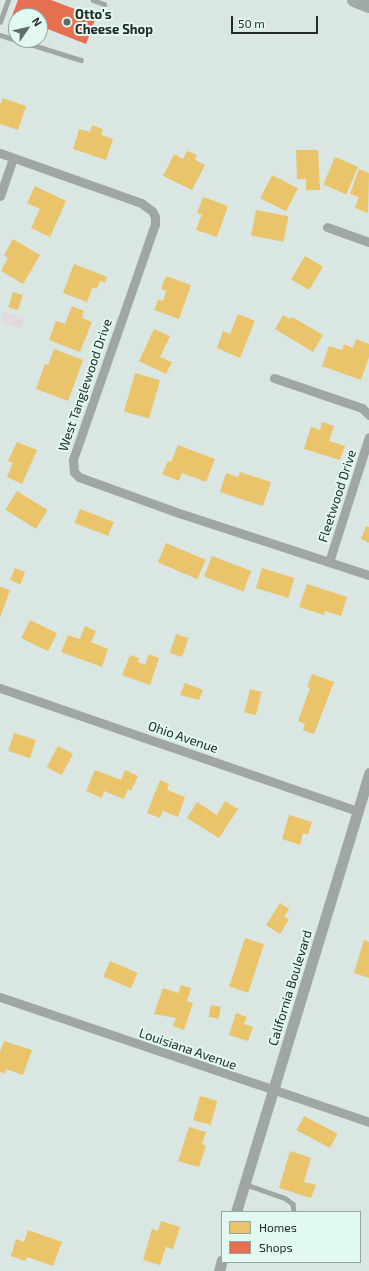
<!DOCTYPE html>
<style>
body{margin:0}
#map{position:relative;width:369px;height:1271px;overflow:hidden;background:#dae6e2;font-family:"Exo 2",sans-serif}
div>[style]{position:absolute}
[style*='--x']{left:calc(var(--x)*1px);top:calc(var(--y)*1px);width:calc(var(--w)*1px);rotate:calc(var(--a)*1deg)}
.green>*{inset:0;background:#e2d9e0;transform-origin:0 0}
.homes>*{inset:0;background:#e9c46a;transform-origin:0 0}
.shops>*{inset:0;background:#e76f51}
.service>*{height:4.5px;margin:-2.25px;padding:0 2.25px;transform-origin:2.25px;border-radius:2.25px;background:#9fa6a4}
.minor>*{height:9px;margin:-4.5px;padding:0 4.5px;transform-origin:4.5px;border-radius:4.5px;background:#9fa6a4}
.tertiary>*{height:11px;margin:-5.5px;padding:0 5.5px;transform-origin:5.5px;border-radius:5.5px;background:#9fa6a4}
.primary>*{height:14px;margin:-7px;padding:0 7px;transform-origin:7px;border-radius:7px;background:#a0aaa6}
.dots>*{width:11px;height:11px;translate:-50% -50%;box-sizing:border-box;border:2px solid #e1f9f1;border-radius:50%}
span{translate:-50% -50%;white-space:nowrap;text-align:center;line-height:1.15;-webkit-text-stroke:4px #e1f9f1;paint-order:stroke}
.poi-label{font-size:13px;color:#222b28;font-weight:700}
.left{translate:0 -50%;text-align:left}
.street-label{font-size:13px;color:#222b28}
.legend{position:absolute;left:221px;top:1211px;width:140px;height:52px;box-sizing:border-box;background:#e1f9f1;border:1px solid #95a7a1;margin:0;padding:5px 7px;list-style:none;font-size:12px;color:#222b28}
.legend li{display:flex;align-items:center;gap:8px;height:20px}
.legend b{width:20px;border:1px solid #95a7a1}
.north{position:absolute;left:8px;top:8px;width:40px;height:40px;box-sizing:border-box;background:#e1f9f1;border:1px solid #95a7a1;border-radius:50%;rotate:56deg;font-size:11px;font-weight:700;line-height:16px;text-align:center;color:#222b28}
.north::after{content:'';display:block;margin:auto;width:14px;height:18px;background:#626c69;clip-path:polygon(50% 0,100% 100%,50% 72%,0 100%)}
.scale{position:absolute;left:231px;top:16px;width:87px;height:18px;box-sizing:border-box;border:2px solid #222b28;border-top:0;padding-left:5px;font-size:12px;line-height:14px;white-space:nowrap;color:#222b28;-webkit-text-stroke:3px #e1f9f1;paint-order:stroke}
</style>
<div id="map">
<div class="green">
<i style="left:4px;top:311px;width:22px;height:11px;rotate:21deg"></i>
</div>
<div class="homes">
<i style="clip-path:polygon(3px 98px,26px 106px,18px 130px,0 124px,0 105px)"></i>
<i style="clip-path:polygon(92px 125px,103px 129px,101px 135px,113px 139px,106px 160px,73px 149px,79px 129px,90px 132px)"></i>
<i style="clip-path:polygon(296px 150px,318px 150px,320px 190px,306px 190px,306px 179px,297px 179px)"></i>
<i style="clip-path:polygon(187px 151px,197px 155px,195px 160px,205px 165px,192px 190px,163px 176px,174px 154px,183px 159px)"></i>
<i style="left:335px;top:157px;width:25px;height:30px;rotate:23deg"></i>
<i style="clip-path:polygon(359px 169px,369px 173px,368px 213px,355px 208px,359px 197px,350px 194px)"></i>
<i style="left:272px;top:175px;width:29px;height:26px;rotate:27deg"></i>
<i style="clip-path:polygon(35px 186px,66px 201px,50px 237px,31px 228px,40px 209px,27px 203px)"></i>
<i style="clip-path:polygon(203px 197px,228px 206px,217px 237px,196px 230px,202px 214px,197px 213px)"></i>
<i style="left:256px;top:210px;width:33px;height:26px;rotate:11deg"></i>
<i style="clip-path:polygon(13px 239px,40px 255px,23px 284px,1px 271px,8px 258px,4px 255px)"></i>
<i style="left:305px;top:256px;width:21px;height:27px;rotate:31deg"></i>
<i style="clip-path:polygon(74px 264px,107px 277px,105px 283px,100px 281px,97px 289px,93px 287px,87px 302px,63px 293px)"></i>
<i style="clip-path:polygon(166px 276px,191px 285px,179px 319px,154px 310px,158px 300px,163px 301px,166px 291px,161px 289px)"></i>
<i style="left:13px;top:292px;width:10px;height:16px;rotate:17deg"></i>
<i style="clip-path:polygon(72px 306px,84px 311px,82px 318px,92px 322px,80px 352px,49px 340px,56px 321px,65px 324px)"></i>
<i style="clip-path:polygon(238px 314px,255px 321px,240px 358px,217px 348px,223px 331px,230px 334px)"></i>
<i style="clip-path:polygon(283px 315px,290px 319px,292px 317px,323px 335px,313px 352px,275px 329px)"></i>
<i style="clip-path:polygon(154px 329px,170px 336px,160px 357px,172px 362px,166px 374px,139px 361px)"></i>
<i style="clip-path:polygon(356px 339px,369px 344px,369px 357px,361px 380px,322px 366px,329px 346px,342px 350px,344px 344px,353px 348px)"></i>
<i style="clip-path:polygon(54px 349px,83px 360px,68px 401px,36px 389px,45px 364px,48px 365px)"></i>
<i style="left:135px;top:373px;width:26px;height:40px;rotate:16deg"></i>
<i style="clip-path:polygon(322px 422px,334px 426px,329px 441px,345px 446px,340px 460px,304px 449px,311px 427px,320px 430px)"></i>
<i style="clip-path:polygon(17px 442px,37px 450px,22px 484px,7px 477px,13px 463px,8px 461px)"></i>
<i style="clip-path:polygon(178px 445px,215px 459px,206px 482px,182px 473px,179px 481px,162px 474px,168px 461px,171px 462px)"></i>
<i style="clip-path:polygon(240px 472px,271px 482px,263px 506px,220px 492px,226px 473px,238px 477px)"></i>
<i style="left:17px;top:491px;width:36px;height:22px;rotate:32deg"></i>
<i style="left:80px;top:509px;width:36px;height:15px;rotate:21deg"></i>
<i style="clip-path:polygon(366px 526px,369px 527px,369px 543px,361px 539px)"></i>
<i style="left:166px;top:543px;width:43px;height:21px;rotate:23deg"></i>
<i style="left:212px;top:556px;width:42px;height:22px;rotate:21deg"></i>
<i style="left:15px;top:568px;width:11px;height:13px;rotate:22deg"></i>
<i style="left:262px;top:568px;width:34px;height:21px;rotate:17deg"></i>
<i style="clip-path:polygon(307px 584px,347px 597px,341px 616px,325px 611px,324px 615px,299px 607px)"></i>
<i style="clip-path:polygon(0 587px,10px 590px,0 618px)"></i>
<i style="left:30px;top:620px;width:30px;height:20px;rotate:26deg"></i>
<i style="clip-path:polygon(85px 626px,96px 631px,91px 642px,108px 649px,102px 667px,61px 652px,68px 635px,80px 639px)"></i>
<i style="left:176px;top:634px;width:13px;height:20px;rotate:18deg"></i>
<i style="clip-path:polygon(149px 654px,159px 658px,150px 685px,122px 675px,130px 655px,139px 658px,138px 662px,145px 665px)"></i>
<i style="clip-path:polygon(312px 674px,334px 682px,314px 734px,303px 730px,305px 724px,298px 721px,310px 688px,307px 687px)"></i>
<i style="clip-path:polygon(185px 683px,203px 690px,199px 700px,180px 695px)"></i>
<i style="left:250px;top:689px;width:12px;height:24px;rotate:14deg"></i>
<i style="left:14px;top:733px;width:23px;height:19px;rotate:18deg"></i>
<i style="left:58px;top:746px;width:17px;height:24px;rotate:28deg"></i>
<i style="clip-path:polygon(95px 770px,121px 780px,125px 770px,138px 776px,131px 791px,128px 789px,124px 799px,104px 791px,102px 798px,86px 791px)"></i>
<i style="clip-path:polygon(160px 780px,169px 784px,167px 790px,185px 797px,178px 817px,163px 811px,160px 818px,147px 813px)"></i>
<i style="clip-path:polygon(225px 801px,238px 809px,219px 838px,187px 818px,197px 802px,217px 815px)"></i>
<i style="clip-path:polygon(289px 815px,312px 822px,308px 835px,303px 833px,300px 845px,282px 839px)"></i>
<i style="clip-path:polygon(280px 903px,289px 909px,284px 917px,289px 919px,280px 934px,266px 925px)"></i>
<i style="left:245px;top:938px;width:20px;height:51px;rotate:18deg"></i>
<i style="clip-path:polygon(364px 940px,369px 942px,369px 978px,354px 973px)"></i>
<i style="left:110px;top:961px;width:30px;height:17px;rotate:23deg"></i>
<i style="clip-path:polygon(181px 985px,191px 988px,187px 1001px,193px 1003px,184px 1030px,173px 1026px,176px 1018px,154px 1014px,163px 988px,178px 993px)"></i>
<i style="left:211px;top:1005px;width:10px;height:12px;rotate:11deg"></i>
<i style="clip-path:polygon(236px 1013px,247px 1017px,244px 1024px,253px 1027px,248px 1041px,229px 1035px)"></i>
<i style="clip-path:polygon(4px 1041px,32px 1050px,23px 1075px,6px 1069px,5px 1074px,0 1072px,0 1052px)"></i>
<i style="left:200px;top:1096px;width:18px;height:25px;rotate:16deg"></i>
<i style="left:304px;top:1116px;width:38px;height:16px;rotate:28deg"></i>
<i style="clip-path:polygon(189px 1127px,206px 1132px,202px 1144px,206px 1146px,199px 1167px,178px 1161px)"></i>
<i style="clip-path:polygon(290px 1151px,311px 1158px,304px 1182px,316px 1185px,311px 1198px,279px 1188px)"></i>
<i style="clip-path:polygon(161px 1221px,180px 1227px,173px 1249px,166px 1247px,160px 1265px,143px 1260px,152px 1229px,158px 1231px)"></i>
<i style="clip-path:polygon(28px 1230px,62px 1242px,53px 1266px,27px 1257px,25px 1261px,11px 1256px,16px 1239px,24px 1242px)"></i>
</div>
<div class="shops">
<i style="clip-path:polygon(18px 0,51px 0,96px 17px,86px 44px,40px 26px,40px 16px,12px 16px)"></i>
</div>
<div class="service">
<i style="--x:93;--y:0;--w:12;--a:20"></i>
<i style="--x:0;--y:22;--w:23;--a:-70"></i>
<i style="--x:0;--y:35;--w:17;--a:17"></i>
<i style="--x:17;--y:40;--w:67;--a:17.4"></i>
<i style="--x:245;--y:1184;--w:42;--a:19.3"></i>
<i style="--x:285;--y:1198;--w:10;--a:37"></i>
<i style="--x:293;--y:1204;--w:8;--a:83"></i>
</div>
<div class="minor">
<i style="--x:0;--y:153;--w:150;--a:19.5"></i>
<i style="--x:141;--y:203;--w:14;--a:36"></i>
<i style="--x:152;--y:211;--w:7;--a:63"></i>
<i style="--x:155;--y:217;--w:7;--a:90"></i>
<i style="--x:155;--y:224;--w:250;--a:109.2"></i>
<i style="--x:73;--y:460;--w:12;--a:85"></i>
<i style="--x:74;--y:472;--w:7;--a:45"></i>
<i style="--x:79;--y:477;--w:106;--a:19.8"></i>
<i style="--x:179;--y:513;--w:200;--a:18.1"></i>
<i style="--x:0;--y:196;--w:40;--a:-71.1"></i>
<i style="--x:327;--y:227;--w:45;--a:19.7"></i>
<i style="--x:274;--y:378;--w:93;--a:18.8"></i>
<i style="--x:362;--y:408;--w:10;--a:45"></i>
<i style="--x:329;--y:562;--w:131;--a:-72.3"></i>
<i style="--x:0;--y:688;--w:378;--a:19"></i>
<i style="--x:0;--y:997;--w:390;--a:18.7"></i>
</div>
<div class="tertiary">
<i style="--x:236;--y:1212;--w:459;--a:-73.1"></i>
<i style="--x:219;--y:1271;--w:11;--a:-75"></i>
</div>
<div class="primary">
<i style="--x:354;--y:0;--w:16;--a:22"></i>
</div>
<div class="dots">
<i style="left:67px;top:22px;background:#626c69"></i>
</div>
<div class="poi-label">
<span class="left" style="left:75px;top:22px">Otto's<br>Cheese Shop</span>
</div>
<div class="street-label">
<span style="left:85px;top:385px;rotate:-71deg">West Tanglewood Drive</span>
<span style="left:337px;top:496px;rotate:-72deg">Fleetwood Drive</span>
<span style="left:183px;top:737px;rotate:19deg">Ohio Avenue</span>
<span style="left:290px;top:988px;rotate:-73deg">California Boulevard</span>
<span style="left:188px;top:1049px;rotate:19deg">Louisiana Avenue</span>
</div>
<ul class="legend">
<li><b style="height:11px;background:#e9c46a"></b>Homes</li>
<li><b style="height:11px;background:#e76f51"></b>Shops</li>
</ul>
<div class="north">N</div>
<div class="scale">50 m</div>
</div>
